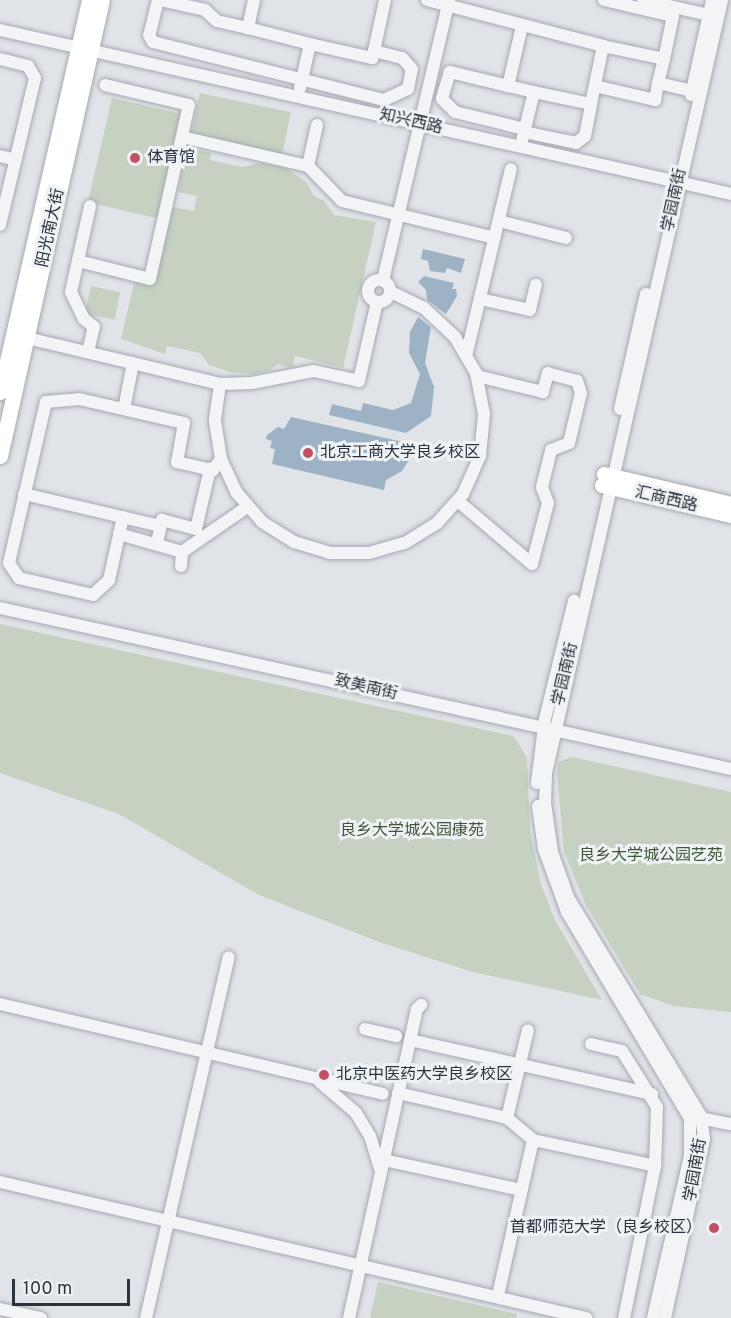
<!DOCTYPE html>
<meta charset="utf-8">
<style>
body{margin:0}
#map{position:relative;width:731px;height:1318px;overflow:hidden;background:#e0e3e8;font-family:Overpass,"Noto Sans SC",sans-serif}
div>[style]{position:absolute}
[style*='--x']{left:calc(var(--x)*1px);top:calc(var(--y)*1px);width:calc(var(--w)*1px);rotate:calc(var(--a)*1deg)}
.green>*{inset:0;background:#c6d1c2;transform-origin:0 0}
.water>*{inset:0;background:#9eb2c5}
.roads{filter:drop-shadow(0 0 2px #a6aab2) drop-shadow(0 0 2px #a6aab2)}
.minor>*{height:12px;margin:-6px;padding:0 6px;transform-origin:6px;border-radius:6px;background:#f2f4f6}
.minor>.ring{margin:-6px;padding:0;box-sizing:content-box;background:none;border:12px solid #f2f4f6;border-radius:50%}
.major>*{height:15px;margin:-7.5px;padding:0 7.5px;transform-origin:7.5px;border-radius:7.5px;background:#fff}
.dots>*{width:16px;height:16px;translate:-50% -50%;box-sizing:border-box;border:3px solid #eff2f5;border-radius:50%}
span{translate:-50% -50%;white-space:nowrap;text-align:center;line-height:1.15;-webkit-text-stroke:6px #eff2f5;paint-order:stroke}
.street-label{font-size:16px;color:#2a323e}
.poi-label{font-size:16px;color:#2a323e}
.left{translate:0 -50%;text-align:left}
.right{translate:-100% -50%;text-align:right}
.park-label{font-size:16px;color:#3f5839}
.scale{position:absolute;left:12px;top:1279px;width:118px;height:27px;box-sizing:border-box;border:3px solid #2a323e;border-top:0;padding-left:8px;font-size:18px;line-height:21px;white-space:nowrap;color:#2a323e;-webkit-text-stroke:4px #eff2f5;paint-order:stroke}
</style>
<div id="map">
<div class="green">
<i style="left:200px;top:93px;width:93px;height:43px;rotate:12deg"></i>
<i style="left:112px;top:98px;width:72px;height:107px;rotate:13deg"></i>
<i style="clip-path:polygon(187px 148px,211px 153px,210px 160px,242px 167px,261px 163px,286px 168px,306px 182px,314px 196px,324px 201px,334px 215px,376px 222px,343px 368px,295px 356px,292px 368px,278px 364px,269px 371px,252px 374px,229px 372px,209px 365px,200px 353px,167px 346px,165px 354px,121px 339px,135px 279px,154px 284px,173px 207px,194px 211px,197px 196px,178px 192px)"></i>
<i style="left:91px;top:286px;width:30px;height:28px;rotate:12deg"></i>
<i style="clip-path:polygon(0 624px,513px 736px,527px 757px,530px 831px,541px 884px,555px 920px,602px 1000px,473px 972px,382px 943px,259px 895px,119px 814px,0 773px)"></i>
<i style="clip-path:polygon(572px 757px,731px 792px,731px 1012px,674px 1006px,640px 994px,586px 905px,564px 852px,557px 773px,558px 762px)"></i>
<i style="clip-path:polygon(378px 1282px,517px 1314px,516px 1318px,370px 1318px)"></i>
</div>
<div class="water">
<i style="clip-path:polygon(423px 249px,465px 259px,461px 273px,447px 268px,445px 273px,430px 271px,428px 261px,421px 259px)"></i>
<i style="clip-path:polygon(424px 276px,454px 283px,452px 289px,456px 289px,457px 296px,446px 314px,427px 300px,426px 290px,418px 282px)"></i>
<i style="clip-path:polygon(418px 317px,431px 327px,425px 363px,434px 387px,431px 416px,406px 433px,329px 415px,332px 404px,361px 411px,363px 403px,393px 410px,411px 403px,420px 374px,409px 353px,410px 332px)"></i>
<i style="clip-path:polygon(291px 417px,408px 443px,409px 460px,402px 471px,386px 480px,384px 490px,272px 464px,275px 449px,270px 448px,272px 441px,266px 439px,267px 435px,278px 427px,284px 429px)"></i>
</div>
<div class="roads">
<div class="minor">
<i style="--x:158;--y:0;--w:36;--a:104"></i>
<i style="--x:149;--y:35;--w:8;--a:60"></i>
<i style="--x:153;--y:42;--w:238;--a:14.1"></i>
<i style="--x:384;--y:100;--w:26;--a:-25"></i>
<i style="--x:408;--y:89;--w:20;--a:-79"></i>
<i style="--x:412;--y:69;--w:15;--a:-132"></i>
<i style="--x:402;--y:58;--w:29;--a:-166"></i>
<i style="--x:374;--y:51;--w:52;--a:-77.8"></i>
<i style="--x:160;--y:0;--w:46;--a:12.5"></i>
<i style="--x:205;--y:10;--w:16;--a:43"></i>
<i style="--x:217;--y:21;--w:32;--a:13"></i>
<i style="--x:254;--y:0;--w:29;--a:102"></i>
<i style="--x:248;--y:28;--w:64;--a:14.5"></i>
<i style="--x:310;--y:44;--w:45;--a:102.8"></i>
<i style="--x:427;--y:0;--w:182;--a:14.6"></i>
<i style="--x:603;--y:46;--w:59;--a:101.7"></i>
<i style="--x:591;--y:104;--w:58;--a:-168.1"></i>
<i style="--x:534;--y:92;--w:50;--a:103.8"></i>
<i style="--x:604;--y:0;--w:71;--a:13.1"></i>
<i style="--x:673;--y:16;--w:44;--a:101.8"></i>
<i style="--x:643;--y:0;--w:68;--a:12.8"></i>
<i style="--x:522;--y:26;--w:62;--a:103.1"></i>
<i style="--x:508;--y:86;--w:60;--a:-166.4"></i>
<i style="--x:450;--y:72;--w:28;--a:107"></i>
<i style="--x:442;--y:99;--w:18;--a:45"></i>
<i style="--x:455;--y:112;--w:72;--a:13.7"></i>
<i style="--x:0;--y:30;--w:749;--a:12.64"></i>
<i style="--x:310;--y:44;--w:64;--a:12.7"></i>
<i style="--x:372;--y:58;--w:7;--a:-74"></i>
<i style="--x:603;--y:46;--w:62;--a:12"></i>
<i style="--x:664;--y:59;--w:25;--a:104"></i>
<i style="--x:0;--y:59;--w:29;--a:14"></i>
<i style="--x:28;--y:66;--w:14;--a:60"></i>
<i style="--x:35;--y:78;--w:151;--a:103.4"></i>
<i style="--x:508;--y:86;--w:27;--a:13"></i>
<i style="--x:595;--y:86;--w:62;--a:13.1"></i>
<i style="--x:655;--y:100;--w:17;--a:-80"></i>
<i style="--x:658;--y:83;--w:35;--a:13"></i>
<i style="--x:691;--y:95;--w:97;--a:-77.5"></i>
<i style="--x:524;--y:132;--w:53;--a:11.9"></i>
<i style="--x:576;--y:143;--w:11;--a:-38"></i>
<i style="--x:585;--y:136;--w:33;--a:-79"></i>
<i style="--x:182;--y:137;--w:129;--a:13"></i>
<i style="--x:308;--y:166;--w:49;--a:45.8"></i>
<i style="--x:342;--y:201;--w:157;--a:13.6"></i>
<i style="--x:0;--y:156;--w:16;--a:14"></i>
<i style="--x:308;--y:166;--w:42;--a:-77.6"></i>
<i style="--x:499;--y:221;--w:69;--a:14.2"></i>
<i style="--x:78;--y:261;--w:74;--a:14"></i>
<i style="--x:150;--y:279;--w:178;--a:-77.4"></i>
<i style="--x:189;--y:105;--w:86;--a:-166.6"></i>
<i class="ring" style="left:368px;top:280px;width:10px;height:10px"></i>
<i style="--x:383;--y:280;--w:288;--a:-76.7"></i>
<i style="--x:480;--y:299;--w:51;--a:12.4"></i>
<i style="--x:530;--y:310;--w:26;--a:-77"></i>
<i style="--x:27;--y:338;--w:198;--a:13.4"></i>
<i style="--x:220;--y:384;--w:32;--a:-2"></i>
<i style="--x:252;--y:383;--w:63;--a:-11"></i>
<i style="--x:314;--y:371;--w:46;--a:12.5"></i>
<i style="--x:359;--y:381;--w:81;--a:-77.2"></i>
<i style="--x:88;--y:352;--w:26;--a:-77"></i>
<i style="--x:94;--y:327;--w:13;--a:-141"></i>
<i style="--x:84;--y:319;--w:30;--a:-116"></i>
<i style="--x:71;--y:292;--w:88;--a:-77.5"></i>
<i style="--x:466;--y:356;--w:192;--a:-76.5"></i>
<i style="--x:220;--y:384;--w:37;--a:98"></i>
<i style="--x:215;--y:421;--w:38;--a:81"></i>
<i style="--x:221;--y:459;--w:38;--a:65"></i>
<i style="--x:237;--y:493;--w:38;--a:49"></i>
<i style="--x:262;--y:522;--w:38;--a:32"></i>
<i style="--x:294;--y:542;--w:38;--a:17"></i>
<i style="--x:330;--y:553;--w:39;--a:0"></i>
<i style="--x:369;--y:553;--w:37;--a:-16"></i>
<i style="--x:405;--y:543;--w:38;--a:-32"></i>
<i style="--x:437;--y:523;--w:39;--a:-48"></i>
<i style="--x:463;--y:494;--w:42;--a:-65.9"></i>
<i style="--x:480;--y:456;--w:42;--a:-84.6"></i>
<i style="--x:484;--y:414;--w:42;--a:-101"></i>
<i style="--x:476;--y:373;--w:42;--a:-120.3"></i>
<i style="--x:455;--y:337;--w:42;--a:-136.9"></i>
<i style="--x:424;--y:308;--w:37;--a:-154"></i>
<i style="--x:124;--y:409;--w:47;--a:-78.9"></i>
<i style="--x:620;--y:409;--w:118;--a:-77.3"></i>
<i style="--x:24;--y:494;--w:140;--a:13.2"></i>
<i style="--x:458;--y:501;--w:97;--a:40.4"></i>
<i style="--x:532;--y:564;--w:63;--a:-75.3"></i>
<i style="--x:548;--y:503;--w:17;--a:-111"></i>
<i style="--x:542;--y:487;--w:38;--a:-76"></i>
<i style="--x:551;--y:450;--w:19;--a:-21"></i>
<i style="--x:569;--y:443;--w:51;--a:-76.5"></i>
<i style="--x:581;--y:393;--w:13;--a:-108"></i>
<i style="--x:577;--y:381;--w:30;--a:-165"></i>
<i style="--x:548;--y:373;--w:20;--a:105"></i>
<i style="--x:543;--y:392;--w:68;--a:-166.4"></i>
<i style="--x:123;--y:517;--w:65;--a:102.5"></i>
<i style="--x:109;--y:580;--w:22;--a:137"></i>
<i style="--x:93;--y:595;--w:76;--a:-167.1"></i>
<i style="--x:19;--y:578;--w:18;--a:-124"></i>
<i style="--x:9;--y:563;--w:165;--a:-77.1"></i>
<i style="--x:46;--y:402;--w:33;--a:-5"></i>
<i style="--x:79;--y:399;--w:108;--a:12.9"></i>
<i style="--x:184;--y:423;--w:40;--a:100"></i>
<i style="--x:177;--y:462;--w:37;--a:13"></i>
<i style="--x:213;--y:470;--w:14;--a:-54"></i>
<i style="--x:119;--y:534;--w:66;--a:15.9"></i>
<i style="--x:157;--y:543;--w:24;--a:-78"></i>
<i style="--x:162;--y:520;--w:35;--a:15"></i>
<i style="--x:196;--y:529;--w:62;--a:-76.9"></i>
<i style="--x:181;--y:566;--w:14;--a:-86"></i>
<i style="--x:182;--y:552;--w:79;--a:-34.7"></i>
<i style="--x:0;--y:608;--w:749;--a:12.42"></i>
<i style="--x:537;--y:783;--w:64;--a:-82.9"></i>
<i style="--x:545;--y:719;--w:122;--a:-76.2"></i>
<i style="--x:538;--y:806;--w:43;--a:82.1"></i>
<i style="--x:544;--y:849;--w:67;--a:69.9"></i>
<i style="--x:567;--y:912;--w:240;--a:59.2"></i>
<i style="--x:690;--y:1118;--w:38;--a:90"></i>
<i style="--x:690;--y:1156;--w:166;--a:102.9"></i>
<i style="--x:0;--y:1004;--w:393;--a:13.2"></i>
<i style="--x:365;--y:1029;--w:32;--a:13"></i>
<i style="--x:410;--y:1040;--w:248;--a:12.6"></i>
<i style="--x:591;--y:1044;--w:32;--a:13"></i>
<i style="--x:622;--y:1051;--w:66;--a:58"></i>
<i style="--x:657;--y:1107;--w:59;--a:91.9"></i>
<i style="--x:655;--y:1166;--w:155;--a:101.5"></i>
<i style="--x:320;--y:1082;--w:48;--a:40.7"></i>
<i style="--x:356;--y:1113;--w:27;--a:59"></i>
<i style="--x:370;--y:1136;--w:34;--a:73"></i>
<i style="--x:398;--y:1093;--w:112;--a:12.9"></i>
<i style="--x:507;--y:1118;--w:34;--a:40"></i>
<i style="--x:533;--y:1140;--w:159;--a:102.7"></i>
<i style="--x:694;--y:1117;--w:38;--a:11"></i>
<i style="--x:507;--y:1118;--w:90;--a:-76.6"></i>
<i style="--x:533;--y:1140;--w:125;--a:12"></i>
<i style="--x:384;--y:1160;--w:141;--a:12.3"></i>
<i style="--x:0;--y:1182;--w:602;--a:13.07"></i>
<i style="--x:0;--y:1309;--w:42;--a:12.4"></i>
<i style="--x:146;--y:1318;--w:370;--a:-77.1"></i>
<i style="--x:349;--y:1318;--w:316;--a:-77.6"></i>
<i style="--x:417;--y:1009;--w:6;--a:-45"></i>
<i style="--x:665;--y:1318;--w:183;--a:-77.7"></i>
<i style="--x:704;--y:1139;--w:23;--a:-97"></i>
<i style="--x:701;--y:1116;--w:256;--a:-121.3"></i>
<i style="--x:568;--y:897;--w:48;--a:-109.6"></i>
<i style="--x:552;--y:852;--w:49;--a:-98.1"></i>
<i style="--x:545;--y:803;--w:30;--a:-88"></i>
<i style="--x:546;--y:773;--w:793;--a:-77.17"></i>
</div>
<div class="major">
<i style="--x:0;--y:392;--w:402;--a:-77.2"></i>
<i style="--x:0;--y:456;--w:467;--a:-77.4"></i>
<i style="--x:604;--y:474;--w:130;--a:13.3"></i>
<i style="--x:602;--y:485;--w:132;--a:13.1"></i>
</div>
</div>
<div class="dots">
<i style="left:135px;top:158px;background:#c25063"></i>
<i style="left:308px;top:453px;background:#c25063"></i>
<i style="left:324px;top:1075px;background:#c25063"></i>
<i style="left:714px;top:1228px;background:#c25063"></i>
</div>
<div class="street-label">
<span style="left:411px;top:122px;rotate:13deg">知兴西路</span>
<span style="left:675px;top:200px;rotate:-78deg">学园南街</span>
<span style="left:51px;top:228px;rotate:-78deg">阳光南大街</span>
<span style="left:666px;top:500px;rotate:13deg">汇商西路</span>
<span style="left:566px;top:674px;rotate:-77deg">学园南街</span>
<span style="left:366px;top:688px;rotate:13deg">致美南街</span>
<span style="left:696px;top:1170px;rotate:-80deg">学园南街</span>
</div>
<div class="poi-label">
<span class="left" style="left:147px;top:158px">体育馆</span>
<span class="left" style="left:320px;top:453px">北京工商大学良乡校区</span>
<span class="left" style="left:336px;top:1075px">北京中医药大学良乡校区</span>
<span class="right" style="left:702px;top:1228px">首都师范大学（良乡校区）</span>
</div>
<div class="park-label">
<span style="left:412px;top:831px">良乡大学城公园·康苑</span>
<span style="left:651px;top:856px">良乡大学城公园·艺苑</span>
</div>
<div class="scale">100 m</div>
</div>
